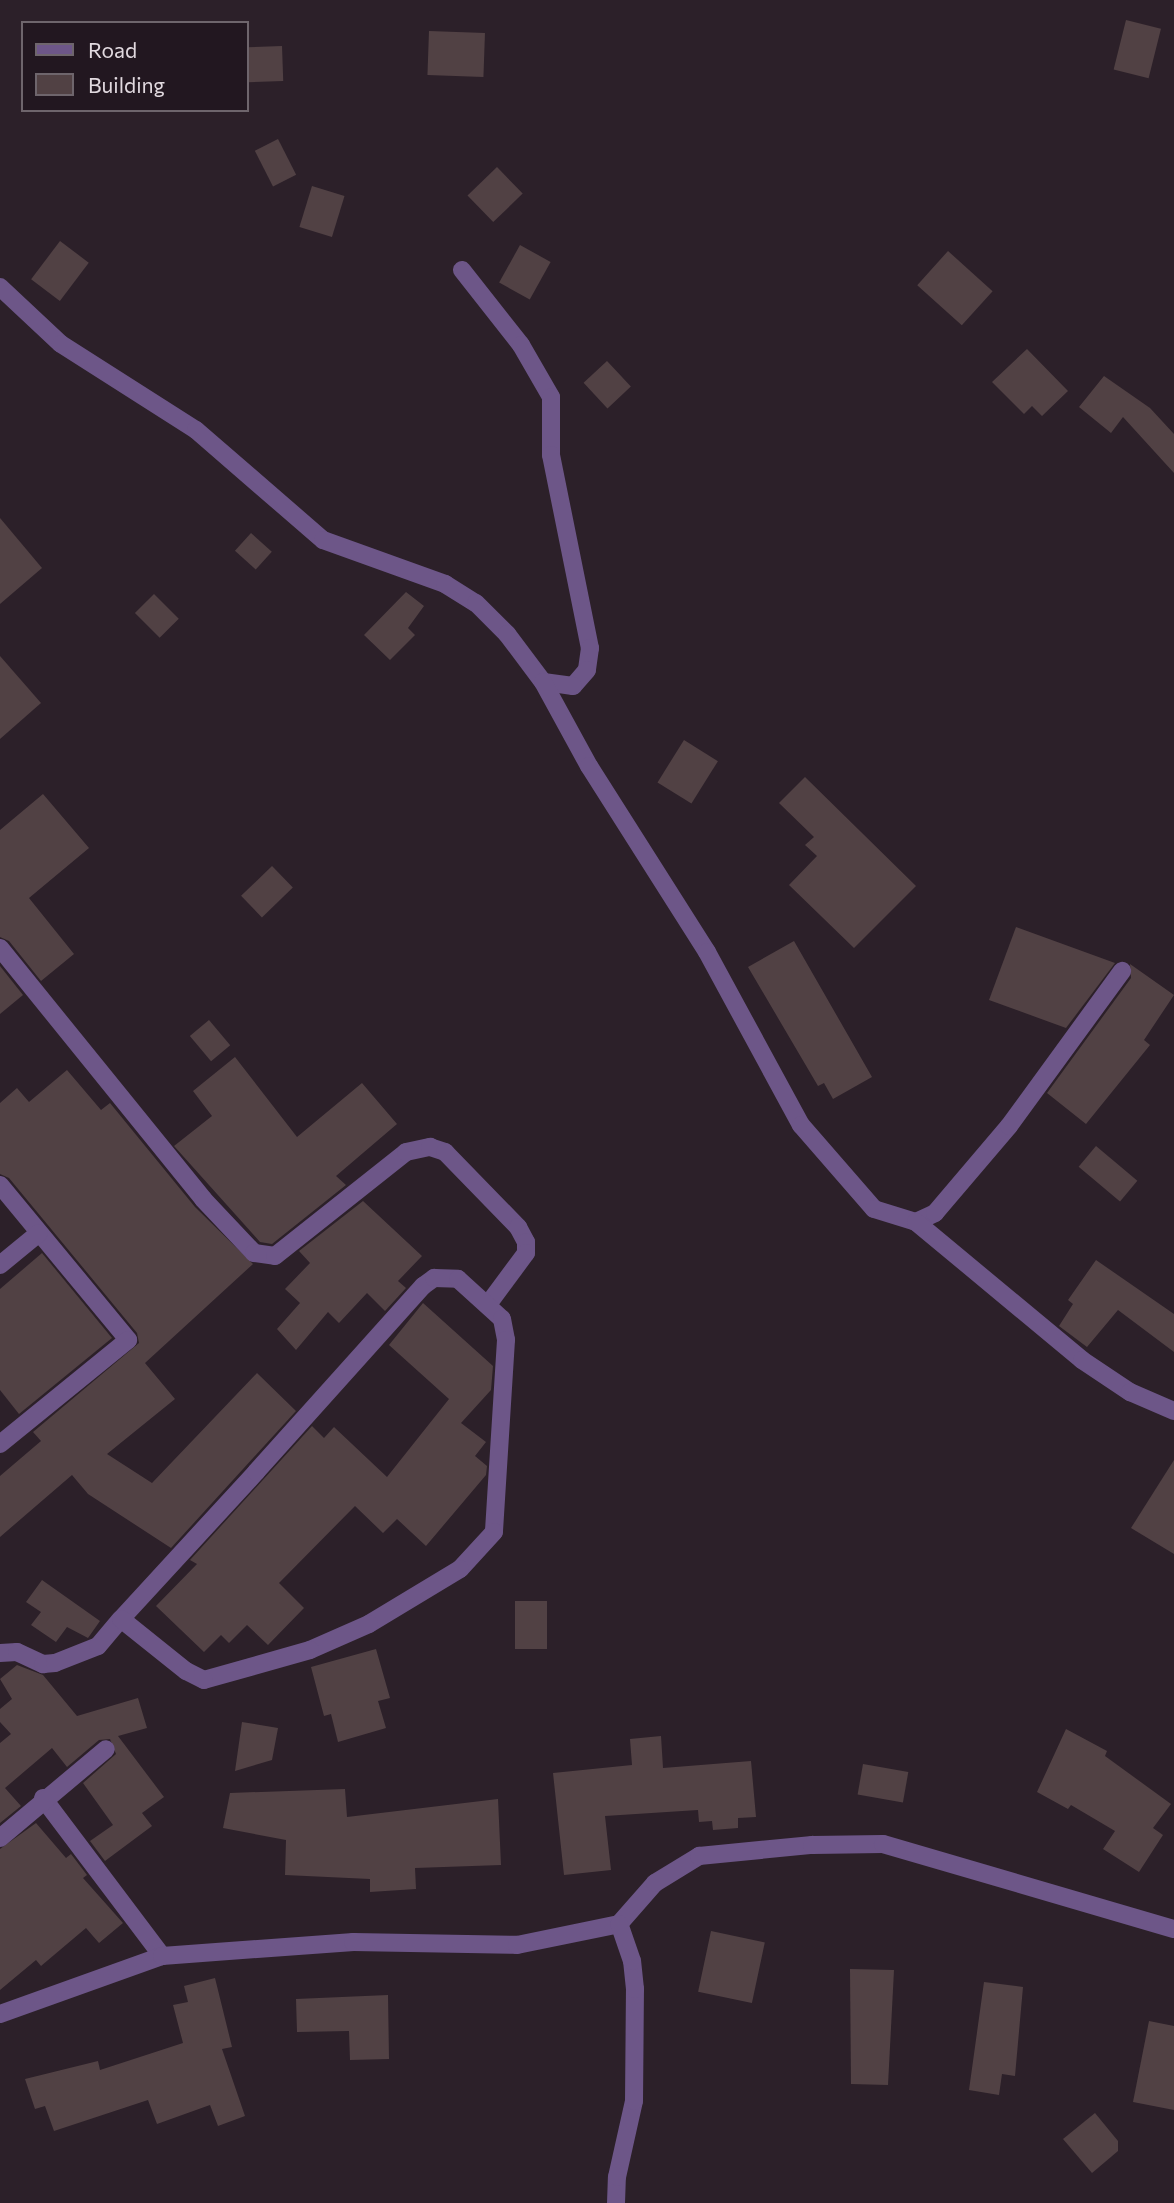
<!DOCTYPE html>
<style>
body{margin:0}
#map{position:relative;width:1174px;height:2203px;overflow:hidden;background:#2c2029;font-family:Commissioner,sans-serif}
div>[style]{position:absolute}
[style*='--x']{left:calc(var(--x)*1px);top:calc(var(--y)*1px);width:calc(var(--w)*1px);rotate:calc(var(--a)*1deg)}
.building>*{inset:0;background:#514144;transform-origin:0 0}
.minor>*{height:18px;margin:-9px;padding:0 9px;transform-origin:9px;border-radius:9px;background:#6d5688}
span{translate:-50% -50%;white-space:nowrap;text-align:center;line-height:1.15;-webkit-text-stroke:6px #221720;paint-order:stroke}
.legend{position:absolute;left:21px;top:21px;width:228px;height:91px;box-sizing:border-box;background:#221720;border:2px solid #6e656c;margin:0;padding:9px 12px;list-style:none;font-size:21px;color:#e1d9df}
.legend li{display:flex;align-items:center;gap:14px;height:35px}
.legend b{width:35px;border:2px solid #6e656c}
</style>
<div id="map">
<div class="building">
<i style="left:1126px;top:20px;width:36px;height:51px;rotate:14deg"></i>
<i style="left:429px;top:31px;width:56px;height:44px;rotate:2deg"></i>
<i style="left:282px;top:46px;width:35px;height:35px;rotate:88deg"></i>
<i style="left:278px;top:139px;width:40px;height:26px;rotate:63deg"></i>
<i style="left:497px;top:167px;width:37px;height:41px;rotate:46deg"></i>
<i style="left:312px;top:186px;width:34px;height:43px;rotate:17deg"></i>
<i style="left:60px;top:241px;width:36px;height:48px;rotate:37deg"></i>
<i style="left:520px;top:245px;width:35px;height:43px;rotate:29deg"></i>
<i style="left:948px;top:251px;width:60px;height:46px;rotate:42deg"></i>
<i style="clip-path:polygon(1027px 349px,1068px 391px,1042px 416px,1032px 406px,1024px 414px,992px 382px)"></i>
<i style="left:607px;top:361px;width:35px;height:32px;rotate:47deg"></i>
<i style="clip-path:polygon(1104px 376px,1150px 408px,1174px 434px,1174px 473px,1123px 417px,1111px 433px,1079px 407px)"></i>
<i style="clip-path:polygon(0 518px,42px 568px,0 604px)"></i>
<i style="left:251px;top:533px;width:28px;height:24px;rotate:42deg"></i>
<i style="clip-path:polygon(406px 592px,424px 606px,408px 628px,415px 635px,390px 660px,364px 635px)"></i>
<i style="left:154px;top:594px;width:35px;height:27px;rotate:45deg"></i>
<i style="clip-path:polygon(0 656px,41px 703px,0 739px)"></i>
<i style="left:684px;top:740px;width:40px;height:50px;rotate:32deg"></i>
<i style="clip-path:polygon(805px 777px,916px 886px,854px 948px,789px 885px,817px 856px,805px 845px,814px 837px,779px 803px)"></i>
<i style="clip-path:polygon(43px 794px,89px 848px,29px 898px,74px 954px,41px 981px,9px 941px,0 937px,0 830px)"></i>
<i style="left:272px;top:866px;width:30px;height:43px;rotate:46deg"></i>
<i style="clip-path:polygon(1016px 927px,1115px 963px,1066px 1028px,989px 1000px)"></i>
<i style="clip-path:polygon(794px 941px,872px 1077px,833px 1099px,824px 1083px,818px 1086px,748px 967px)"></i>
<i style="clip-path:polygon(1130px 964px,1174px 995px,1144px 1040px,1150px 1045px,1086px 1124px,1047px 1093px,1131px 978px)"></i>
<i style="clip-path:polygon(0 966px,23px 995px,0 1014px)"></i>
<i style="left:209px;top:1020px;width:33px;height:25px;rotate:50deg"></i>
<i style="clip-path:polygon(235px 1057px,297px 1137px,362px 1083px,397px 1124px,336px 1176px,346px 1185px,272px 1244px,260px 1242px,174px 1146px,212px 1116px,193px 1091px)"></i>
<i style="clip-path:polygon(67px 1070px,101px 1110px,110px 1103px,195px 1207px,253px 1264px,145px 1363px,175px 1399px,107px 1454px,152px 1483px,257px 1373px,296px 1411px,171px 1548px,88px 1494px,72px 1475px,0 1537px,0 1476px,41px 1441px,33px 1432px,139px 1343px,137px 1333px,9px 1178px,0 1174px,0 1103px,17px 1088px,29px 1102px)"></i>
<i style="left:1096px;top:1146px;width:54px;height:27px;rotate:40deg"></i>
<i style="clip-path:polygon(363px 1201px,422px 1256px,398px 1281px,406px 1288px,385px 1311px,367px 1293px,339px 1323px,328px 1312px,296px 1350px,277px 1329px,300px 1303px,285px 1289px,310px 1263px,299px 1251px)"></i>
<i style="clip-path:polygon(42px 1253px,112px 1338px,19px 1414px,0 1390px,0 1289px)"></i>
<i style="clip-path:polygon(1096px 1260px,1174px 1314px,1174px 1352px,1118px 1310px,1087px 1347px,1059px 1326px,1073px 1304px,1068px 1300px)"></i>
<i style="clip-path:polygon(423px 1303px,493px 1366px,491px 1390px,461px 1423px,486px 1442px,475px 1456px,487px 1466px,486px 1475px,426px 1546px,397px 1519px,383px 1533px,355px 1506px,279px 1583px,304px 1608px,268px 1645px,247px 1625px,229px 1643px,221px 1635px,204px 1652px,156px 1606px,197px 1564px,190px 1560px,312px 1426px,324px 1438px,334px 1427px,387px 1477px,449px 1399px,389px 1345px)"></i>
<i style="clip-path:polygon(1174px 1460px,1174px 1554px,1131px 1528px)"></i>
<i style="clip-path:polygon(42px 1580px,100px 1621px,88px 1638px,67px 1627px,56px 1642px,31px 1625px,41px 1612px,26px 1602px)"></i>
<i style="left:515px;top:1601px;width:32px;height:48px"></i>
<i style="clip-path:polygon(376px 1649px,390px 1698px,378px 1701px,386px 1728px,338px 1742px,331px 1714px,324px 1716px,311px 1667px)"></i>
<i style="clip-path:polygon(17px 1665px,43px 1675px,77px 1716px,138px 1698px,147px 1728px,118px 1736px,164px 1797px,142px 1813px,152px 1826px,105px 1861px,90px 1841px,113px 1825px,83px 1783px,116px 1754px,110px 1739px,99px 1740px,67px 1767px,52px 1748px,5px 1788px,21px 1806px,0 1823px,0 1743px,11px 1734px,0 1722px,0 1709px,12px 1699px,0 1679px)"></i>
<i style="clip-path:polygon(242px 1722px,278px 1728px,272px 1760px,235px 1771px)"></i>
<i style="clip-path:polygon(1066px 1729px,1107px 1751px,1105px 1756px,1171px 1804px,1153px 1828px,1163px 1835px,1139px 1872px,1103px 1849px,1115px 1831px,1071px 1805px,1068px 1809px,1037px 1792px)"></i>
<i style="clip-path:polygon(661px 1736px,663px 1768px,751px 1761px,756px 1817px,738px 1818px,738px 1828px,713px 1830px,712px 1821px,699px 1822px,698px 1810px,605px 1816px,611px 1870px,564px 1875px,553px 1773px,632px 1765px,630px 1739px)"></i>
<i style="left:863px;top:1764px;width:46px;height:31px;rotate:10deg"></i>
<i style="clip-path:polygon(345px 1789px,347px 1817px,498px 1799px,501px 1865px,415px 1868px,416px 1889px,370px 1892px,370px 1879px,285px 1875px,286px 1840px,223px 1828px,230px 1793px)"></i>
<i style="clip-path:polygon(36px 1823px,66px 1858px,71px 1854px,87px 1875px,83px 1878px,123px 1923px,99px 1943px,86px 1928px,41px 1966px,36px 1960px,0 1990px,0 1849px)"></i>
<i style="left:711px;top:1931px;width:55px;height:62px;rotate:12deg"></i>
<i style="clip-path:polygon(850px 1969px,894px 1970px,888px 2085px,851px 2084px)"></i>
<i style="clip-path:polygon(215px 1978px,232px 2047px,222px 2049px,245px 2116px,218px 2126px,210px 2105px,157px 2124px,148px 2100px,54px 2131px,45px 2106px,35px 2109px,25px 2079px,98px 2061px,100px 2070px,183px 2043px,173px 2005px,188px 2002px,184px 1986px)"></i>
<i style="clip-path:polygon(984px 1982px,1023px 1987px,1015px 2076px,1002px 2074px,999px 2095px,969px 2090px)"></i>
<i style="clip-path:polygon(388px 1995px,389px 2059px,350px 2060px,349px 2031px,297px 2032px,296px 1999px)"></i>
<i style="clip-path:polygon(1149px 2021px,1174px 2026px,1174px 2110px,1133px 2102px)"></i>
<i style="clip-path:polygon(1095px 2113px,1118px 2141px,1118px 2151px,1092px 2173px,1063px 2139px)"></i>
</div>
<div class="minor">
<i style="--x:462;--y:270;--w:95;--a:51.8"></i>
<i style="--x:521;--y:345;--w:60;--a:60"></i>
<i style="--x:551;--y:397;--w:58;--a:90"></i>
<i style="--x:551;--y:455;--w:197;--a:78.6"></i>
<i style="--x:590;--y:648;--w:22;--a:98"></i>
<i style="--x:587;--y:670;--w:21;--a:131"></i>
<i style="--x:573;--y:686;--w:30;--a:-172"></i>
<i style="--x:0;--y:287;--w:83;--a:43.1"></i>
<i style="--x:61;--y:344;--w:160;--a:32.5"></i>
<i style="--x:196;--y:430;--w:168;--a:40.9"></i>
<i style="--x:323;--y:540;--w:130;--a:19.8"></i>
<i style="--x:445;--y:584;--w:36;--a:32"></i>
<i style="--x:476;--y:603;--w:44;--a:45"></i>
<i style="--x:507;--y:634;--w:60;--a:53.1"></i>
<i style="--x:543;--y:682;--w:96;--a:61.3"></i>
<i style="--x:589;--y:766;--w:220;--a:57.6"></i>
<i style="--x:707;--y:952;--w:197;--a:61.5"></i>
<i style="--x:801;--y:1125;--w:111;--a:49"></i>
<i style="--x:874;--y:1209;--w:44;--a:17.2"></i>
<i style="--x:916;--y:1222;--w:21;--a:-25"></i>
<i style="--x:935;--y:1213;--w:114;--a:-49.6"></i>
<i style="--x:1009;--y:1126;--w:192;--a:-53.9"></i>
<i style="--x:0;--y:948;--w:323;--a:51"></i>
<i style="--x:203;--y:1199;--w:74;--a:46.6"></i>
<i style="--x:254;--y:1253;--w:21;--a:8"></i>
<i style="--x:275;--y:1256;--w:167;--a:-38.4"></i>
<i style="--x:406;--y:1152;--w:25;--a:-12"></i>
<i style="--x:430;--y:1147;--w:16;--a:18"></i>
<i style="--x:445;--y:1152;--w:105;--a:45.8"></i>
<i style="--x:518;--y:1227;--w:17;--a:62"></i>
<i style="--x:526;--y:1242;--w:11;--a:90"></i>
<i style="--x:526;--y:1253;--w:62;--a:126.5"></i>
<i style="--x:0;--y:1185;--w:201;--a:50.4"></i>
<i style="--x:128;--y:1340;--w:165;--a:140.9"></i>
<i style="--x:916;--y:1222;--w:216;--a:39.7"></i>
<i style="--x:1082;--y:1360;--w:58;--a:33.7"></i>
<i style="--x:1130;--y:1392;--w:48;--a:23.4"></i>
<i style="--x:0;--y:1265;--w:50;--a:-39.4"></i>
<i style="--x:0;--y:1653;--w:17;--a:-3"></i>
<i style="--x:17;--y:1652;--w:29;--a:25"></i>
<i style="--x:43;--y:1664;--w:12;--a:-5"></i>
<i style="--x:55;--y:1663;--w:46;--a:-21.6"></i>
<i style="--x:98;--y:1646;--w:35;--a:-50"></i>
<i style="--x:121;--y:1619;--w:200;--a:-47.4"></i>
<i style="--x:256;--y:1472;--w:250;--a:-48.1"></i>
<i style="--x:423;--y:1286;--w:14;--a:-36"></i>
<i style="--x:434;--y:1278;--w:24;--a:2"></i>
<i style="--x:458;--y:1279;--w:59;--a:42.3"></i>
<i style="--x:502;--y:1319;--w:21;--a:79"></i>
<i style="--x:506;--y:1340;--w:192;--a:93.6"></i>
<i style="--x:494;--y:1532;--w:50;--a:132.6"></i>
<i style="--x:460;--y:1569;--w:106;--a:148.9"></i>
<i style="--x:369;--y:1624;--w:64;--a:156.2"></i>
<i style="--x:310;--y:1650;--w:110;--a:164.2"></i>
<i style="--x:204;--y:1680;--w:20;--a:-153"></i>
<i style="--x:186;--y:1671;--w:83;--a:-141.3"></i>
<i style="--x:43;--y:1798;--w:198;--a:53"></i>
<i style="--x:0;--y:1838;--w:138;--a:-40"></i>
<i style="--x:0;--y:2014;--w:172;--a:-19.7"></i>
<i style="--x:162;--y:1956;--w:192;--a:-4.2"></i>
<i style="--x:353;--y:1942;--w:164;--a:1"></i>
<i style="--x:517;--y:1945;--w:104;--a:-11.6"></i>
<i style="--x:619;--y:1924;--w:55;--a:-48.7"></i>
<i style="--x:655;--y:1883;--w:52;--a:-31.5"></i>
<i style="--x:699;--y:1856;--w:114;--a:-5.6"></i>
<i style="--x:812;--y:1845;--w:71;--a:-0.8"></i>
<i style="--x:883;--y:1844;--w:303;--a:16.3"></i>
<i style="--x:616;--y:2203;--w:26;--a:-88"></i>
<i style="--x:617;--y:2177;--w:78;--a:-77.4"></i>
<i style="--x:634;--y:2101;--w:112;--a:-89.5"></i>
<i style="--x:635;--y:1989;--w:28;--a:-96"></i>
<i style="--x:632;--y:1961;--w:39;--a:-109"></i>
</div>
<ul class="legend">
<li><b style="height:9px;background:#6d5688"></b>Road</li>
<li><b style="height:19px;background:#514144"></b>Building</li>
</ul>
</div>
